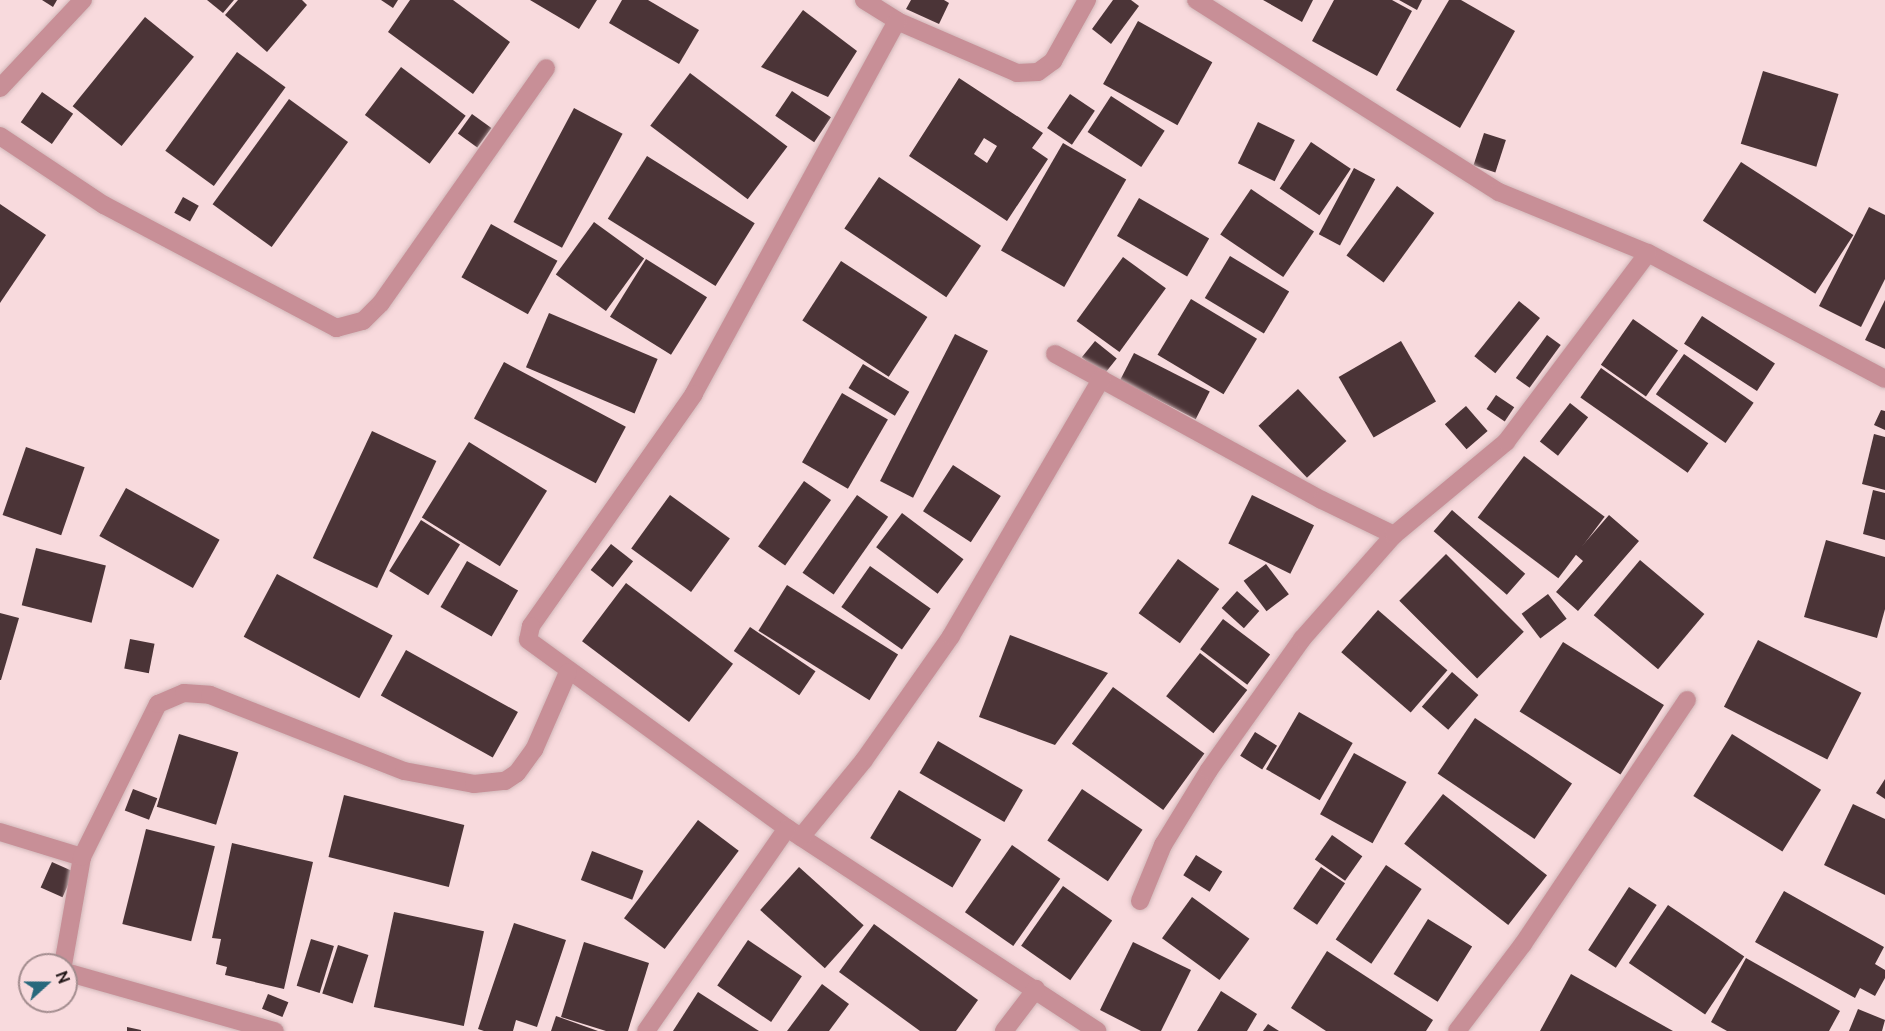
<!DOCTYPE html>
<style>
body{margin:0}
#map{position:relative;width:1885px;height:1031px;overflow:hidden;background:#f8dadd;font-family:Ubuntu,sans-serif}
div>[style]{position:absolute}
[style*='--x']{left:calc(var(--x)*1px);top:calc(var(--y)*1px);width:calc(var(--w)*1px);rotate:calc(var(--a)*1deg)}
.building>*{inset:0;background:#4b3437;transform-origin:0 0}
.roads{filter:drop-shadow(0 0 2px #d1b7b9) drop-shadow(0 0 2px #d1b7b9)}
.minor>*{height:18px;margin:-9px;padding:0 9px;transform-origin:9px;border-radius:9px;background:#c88f97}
span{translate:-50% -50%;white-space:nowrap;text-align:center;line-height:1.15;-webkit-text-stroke:6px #f8dadd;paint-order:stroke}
.north{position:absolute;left:18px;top:953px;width:60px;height:60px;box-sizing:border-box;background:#f8dadd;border:2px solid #a28c8e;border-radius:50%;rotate:69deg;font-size:16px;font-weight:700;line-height:24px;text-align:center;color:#201617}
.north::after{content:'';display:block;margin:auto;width:21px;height:27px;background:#28687c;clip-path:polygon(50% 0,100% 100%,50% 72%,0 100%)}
</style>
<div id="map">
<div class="building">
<i style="clip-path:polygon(42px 0,57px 0,53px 7px)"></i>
<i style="clip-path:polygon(207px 0,234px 0,223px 13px)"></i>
<i style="clip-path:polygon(238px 0,302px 0,307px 5px,267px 52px,225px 15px)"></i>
<i style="clip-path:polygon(381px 0,398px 0,393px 8px)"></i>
<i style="clip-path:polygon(410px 0,453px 0,510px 42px,473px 94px,388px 32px)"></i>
<i style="clip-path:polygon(530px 0,597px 0,579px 29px)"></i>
<i style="clip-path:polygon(622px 0,648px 0,699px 30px,679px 64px,609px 23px)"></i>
<i style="clip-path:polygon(911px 0,944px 0,949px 3px,939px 24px,906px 9px)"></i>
<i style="clip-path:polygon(1113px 0,1131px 0,1139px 6px,1111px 44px,1092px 29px)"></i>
<i style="clip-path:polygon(1263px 0,1313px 0,1302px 22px)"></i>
<i style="clip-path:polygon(1334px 0,1392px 0,1412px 11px,1377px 76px,1312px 41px)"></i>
<i style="clip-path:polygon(1399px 0,1422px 0,1417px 10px)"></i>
<i style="clip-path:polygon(1449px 0,1461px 0,1515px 31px,1460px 128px,1396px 90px)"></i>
<i style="clip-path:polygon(803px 10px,857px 51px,828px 97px,761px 67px)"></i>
<i style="left:145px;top:17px;width:63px;height:115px;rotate:39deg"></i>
<i style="left:1138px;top:21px;width:85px;height:72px;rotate:29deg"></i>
<i style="left:237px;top:52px;width:60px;height:122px;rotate:36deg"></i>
<i style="left:401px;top:67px;width:81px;height:60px;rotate:37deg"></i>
<i style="left:1763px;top:71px;width:79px;height:76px;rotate:17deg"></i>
<i style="left:690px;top:73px;width:122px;height:66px;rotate:37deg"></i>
<i style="clip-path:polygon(evenodd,959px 78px,1043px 133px,1032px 148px,1048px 159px,1007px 221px,909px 156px,959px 78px,984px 138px,997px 146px,987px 163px,974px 154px,984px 138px)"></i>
<i style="left:792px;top:91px;width:47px;height:30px;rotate:34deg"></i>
<i style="left:42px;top:92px;width:38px;height:37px;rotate:35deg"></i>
<i style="left:1070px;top:94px;width:30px;height:41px;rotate:34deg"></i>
<i style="left:1111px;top:96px;width:64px;height:43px;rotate:33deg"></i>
<i style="left:289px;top:99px;width:73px;height:130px;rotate:36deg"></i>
<i style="left:574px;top:108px;width:55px;height:129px;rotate:28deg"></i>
<i style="left:472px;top:114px;width:24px;height:24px;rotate:36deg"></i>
<i style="left:1258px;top:122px;width:41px;height:46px;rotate:26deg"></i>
<i style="left:1484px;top:133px;width:23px;height:34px;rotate:18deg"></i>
<i style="left:1311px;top:142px;width:48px;height:56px;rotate:34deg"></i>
<i style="left:1063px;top:143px;width:73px;height:124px;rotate:30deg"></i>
<i style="left:647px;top:156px;width:127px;height:74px;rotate:32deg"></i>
<i style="left:1741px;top:162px;width:134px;height:70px;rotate:33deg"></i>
<i style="left:1354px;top:168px;width:24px;height:75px;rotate:28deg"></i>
<i style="left:879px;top:177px;width:123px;height:62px;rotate:34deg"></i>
<i style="left:1397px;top:186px;width:46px;height:86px;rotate:36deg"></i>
<i style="left:1251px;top:189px;width:76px;height:55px;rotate:34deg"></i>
<i style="left:183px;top:197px;width:18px;height:18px;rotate:29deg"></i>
<i style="left:1139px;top:198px;width:81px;height:44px;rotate:30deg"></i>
<i style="clip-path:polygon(0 204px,46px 235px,0 303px)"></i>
<i style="clip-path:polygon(1869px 207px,1885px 215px,1885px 279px,1861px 327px,1819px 306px)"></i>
<i style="left:594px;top:222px;width:62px;height:65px;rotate:36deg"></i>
<i style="left:491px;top:224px;width:76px;height:61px;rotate:29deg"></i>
<i style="left:1230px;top:256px;width:69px;height:49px;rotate:31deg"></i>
<i style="left:1123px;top:257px;width:53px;height:79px;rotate:36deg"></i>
<i style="left:646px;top:259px;width:72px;height:68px;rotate:32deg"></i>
<i style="left:841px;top:261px;width:103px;height:71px;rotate:33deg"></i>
<i style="left:1191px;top:299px;width:77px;height:65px;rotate:31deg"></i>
<i style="clip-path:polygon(1885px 300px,1885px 349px,1865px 340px)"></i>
<i style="left:1519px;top:301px;width:27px;height:71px;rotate:39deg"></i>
<i style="left:549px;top:313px;width:118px;height:59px;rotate:23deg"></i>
<i style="left:1702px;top:316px;width:87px;height:33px;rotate:33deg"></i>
<i style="left:1633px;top:319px;width:55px;height:56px;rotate:35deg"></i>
<i style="left:955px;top:334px;width:37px;height:165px;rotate:27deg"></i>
<i style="left:1547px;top:335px;width:17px;height:53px;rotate:36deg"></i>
<i style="left:1095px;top:341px;width:28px;height:21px;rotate:39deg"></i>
<i style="left:1401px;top:341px;width:70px;height:72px;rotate:60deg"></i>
<i style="left:1134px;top:353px;width:85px;height:31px;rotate:27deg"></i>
<i style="left:1684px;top:354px;width:85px;height:49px;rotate:35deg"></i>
<i style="left:504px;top:362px;width:138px;height:64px;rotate:28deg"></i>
<i style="left:863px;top:364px;width:54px;height:28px;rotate:31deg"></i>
<i style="left:1601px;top:368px;width:131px;height:36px;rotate:35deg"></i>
<i style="left:1298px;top:389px;width:71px;height:54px;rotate:47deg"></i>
<i style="left:842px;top:393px;width:53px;height:80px;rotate:30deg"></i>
<i style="left:1496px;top:395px;width:22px;height:17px;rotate:34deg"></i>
<i style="left:1570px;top:403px;width:23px;height:49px;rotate:38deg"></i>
<i style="left:1466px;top:406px;width:33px;height:28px;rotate:49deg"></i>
<i style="clip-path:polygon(1881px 410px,1885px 411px,1885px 430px,1874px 425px)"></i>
<i style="left:372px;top:431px;width:71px;height:140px;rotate:25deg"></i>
<i style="clip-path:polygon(1874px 434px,1885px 437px,1885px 490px,1862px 484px)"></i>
<i style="left:469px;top:442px;width:92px;height:89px;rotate:32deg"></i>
<i style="left:26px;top:447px;width:62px;height:72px;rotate:19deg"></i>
<i style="left:1524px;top:456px;width:101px;height:77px;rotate:37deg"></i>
<i style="left:953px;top:465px;width:57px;height:55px;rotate:33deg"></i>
<i style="left:804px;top:481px;width:33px;height:80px;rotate:35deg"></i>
<i style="left:126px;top:488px;width:107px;height:55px;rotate:29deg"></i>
<i style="clip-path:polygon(1873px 490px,1885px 493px,1885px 540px,1863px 534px)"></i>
<i style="left:670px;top:495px;width:74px;height:66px;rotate:36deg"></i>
<i style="left:857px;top:495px;width:38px;height:95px;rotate:35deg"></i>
<i style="left:1252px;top:495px;width:69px;height:54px;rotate:26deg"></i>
<i style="left:1452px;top:510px;width:97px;height:28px;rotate:41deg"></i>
<i style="left:902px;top:513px;width:77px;height:43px;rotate:37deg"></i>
<i style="clip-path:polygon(1609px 515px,1639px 541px,1578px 611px,1556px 592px,1583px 561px,1575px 554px)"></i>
<i style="left:421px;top:520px;width:46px;height:60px;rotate:32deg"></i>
<i style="clip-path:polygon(1826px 540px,1885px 557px,1885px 609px,1877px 638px,1804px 617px)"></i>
<i style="left:611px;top:544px;width:28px;height:33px;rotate:38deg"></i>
<i style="left:36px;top:548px;width:72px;height:59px;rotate:14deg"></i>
<i style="left:1446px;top:554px;width:110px;height:66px;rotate:45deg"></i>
<i style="left:1178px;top:559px;width:51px;height:67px;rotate:36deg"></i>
<i style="left:1640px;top:560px;width:84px;height:72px;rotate:40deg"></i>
<i style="left:467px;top:561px;width:59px;height:53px;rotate:30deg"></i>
<i style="left:1266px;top:564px;width:38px;height:28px;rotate:53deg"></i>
<i style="left:870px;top:566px;width:74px;height:50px;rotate:35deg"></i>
<i style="left:277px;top:574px;width:131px;height:71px;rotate:28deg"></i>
<i style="left:626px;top:583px;width:134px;height:73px;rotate:37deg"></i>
<i style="left:787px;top:585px;width:131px;height:54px;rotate:32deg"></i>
<i style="left:1237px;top:591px;width:30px;height:23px;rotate:42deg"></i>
<i style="left:1548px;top:594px;width:31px;height:33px;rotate:53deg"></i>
<i style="left:1378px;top:610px;width:92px;height:56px;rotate:41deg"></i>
<i style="clip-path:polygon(0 613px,19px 618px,1px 680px,0 680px)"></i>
<i style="left:1223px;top:619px;width:59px;height:38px;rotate:37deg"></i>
<i style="left:750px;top:627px;width:79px;height:29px;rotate:34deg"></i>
<i style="clip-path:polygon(1010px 635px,1108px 673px,1055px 745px,979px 717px)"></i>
<i style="left:130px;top:639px;width:25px;height:30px;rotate:11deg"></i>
<i style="left:1758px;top:640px;width:116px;height:75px;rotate:27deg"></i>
<i style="left:1563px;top:642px;width:119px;height:82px;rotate:32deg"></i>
<i style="left:406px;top:650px;width:128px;height:52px;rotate:29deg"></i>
<i style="left:1200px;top:653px;width:60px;height:55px;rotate:38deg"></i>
<i style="left:1452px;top:672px;width:35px;height:46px;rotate:41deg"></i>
<i style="left:1113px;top:687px;width:113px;height:70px;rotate:36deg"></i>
<i style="left:1299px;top:712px;width:62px;height:66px;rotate:30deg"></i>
<i style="left:1475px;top:718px;width:117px;height:67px;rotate:34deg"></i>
<i style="left:1255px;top:732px;width:26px;height:28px;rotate:32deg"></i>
<i style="left:179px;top:734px;width:62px;height:76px;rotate:17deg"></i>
<i style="left:1732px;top:734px;width:105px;height:73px;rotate:32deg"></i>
<i style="left:938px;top:741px;width:98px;height:37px;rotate:30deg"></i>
<i style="left:1354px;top:753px;width:60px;height:70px;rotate:29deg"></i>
<i style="clip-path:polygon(1885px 779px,1885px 799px,1876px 793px)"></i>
<i style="left:133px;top:789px;width:26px;height:23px;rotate:21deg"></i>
<i style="left:1082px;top:789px;width:73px;height:62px;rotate:34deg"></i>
<i style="left:899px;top:790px;width:96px;height:56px;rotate:31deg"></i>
<i style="left:1443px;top:794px;width:132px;height:63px;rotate:38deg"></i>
<i style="left:344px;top:795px;width:124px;height:64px;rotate:14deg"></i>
<i style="clip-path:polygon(1853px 804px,1885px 819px,1885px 895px,1824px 865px)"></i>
<i style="left:698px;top:820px;width:51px;height:123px;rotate:37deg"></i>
<i style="left:146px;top:829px;width:71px;height:98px;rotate:14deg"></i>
<i style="left:1332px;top:835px;width:37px;height:30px;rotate:35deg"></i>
<i style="clip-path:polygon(232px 843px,313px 862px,284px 989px,225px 975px,227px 967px,216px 964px,221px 939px,212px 938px)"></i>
<i style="left:1012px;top:845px;width:59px;height:82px;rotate:35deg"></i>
<i style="left:592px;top:851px;width:55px;height:31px;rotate:21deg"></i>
<i style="left:1196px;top:855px;width:31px;height:24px;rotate:32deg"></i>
<i style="left:52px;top:862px;width:24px;height:28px;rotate:24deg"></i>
<i style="left:1386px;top:865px;width:43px;height:90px;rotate:34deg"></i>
<i style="left:799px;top:867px;width:87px;height:58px;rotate:42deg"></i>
<i style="left:1321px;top:867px;width:29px;height:50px;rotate:34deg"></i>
<i style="left:1063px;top:886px;width:60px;height:73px;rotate:35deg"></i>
<i style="left:1629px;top:887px;width:33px;height:75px;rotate:33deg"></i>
<i style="clip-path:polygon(1784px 891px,1884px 947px,1875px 964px,1885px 970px,1885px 978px,1875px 996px,1860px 988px,1855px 998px,1755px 942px)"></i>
<i style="left:1192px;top:897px;width:71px;height:51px;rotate:36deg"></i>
<i style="left:1668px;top:905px;width:92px;height:70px;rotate:34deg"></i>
<i style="left:394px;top:912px;width:92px;height:97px;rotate:12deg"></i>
<i style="left:1428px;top:919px;width:52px;height:65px;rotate:32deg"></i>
<i style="clip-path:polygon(514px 923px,566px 940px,537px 1027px,516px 1020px,513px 1031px,484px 1031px,478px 1029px)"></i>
<i style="clip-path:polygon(874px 924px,978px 1000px,956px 1031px,920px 1031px,839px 972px)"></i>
<i style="left:311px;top:939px;width:24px;height:49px;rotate:17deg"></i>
<i style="left:748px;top:940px;width:65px;height:55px;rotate:34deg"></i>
<i style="clip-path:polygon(584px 942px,649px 963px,628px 1031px,606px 1031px,561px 1017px)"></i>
<i style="clip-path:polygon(1133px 942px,1191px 970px,1161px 1031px,1141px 1031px,1100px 1010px)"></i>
<i style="left:338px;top:945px;width:32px;height:51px;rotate:18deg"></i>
<i style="clip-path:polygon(1327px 951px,1433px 1020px,1426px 1031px,1326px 1031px,1291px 1008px)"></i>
<i style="clip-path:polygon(1746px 958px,1840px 1011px,1829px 1031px,1727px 1031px,1711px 1022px)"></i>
<i style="clip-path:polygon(1571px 974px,1673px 1031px,1540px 1031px)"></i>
<i style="clip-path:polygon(822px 984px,849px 1004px,829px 1031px,787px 1031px)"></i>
<i style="clip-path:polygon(1221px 991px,1257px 1014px,1247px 1031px,1197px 1031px)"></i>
<i style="clip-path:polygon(698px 992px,759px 1031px,673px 1031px)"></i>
<i style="left:268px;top:994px;width:22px;height:16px;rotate:22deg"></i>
<i style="clip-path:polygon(1858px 1009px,1885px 1020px,1882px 1031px,1849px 1031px)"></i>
<i style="clip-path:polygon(556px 1016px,598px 1031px,551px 1031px)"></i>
<i style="clip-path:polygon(1268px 1024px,1279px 1031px,1263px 1031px)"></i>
<i style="clip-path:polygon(127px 1027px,141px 1030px,141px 1031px,127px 1031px)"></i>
</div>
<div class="roads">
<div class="minor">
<i style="--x:864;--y:0;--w:39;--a:32"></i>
<i style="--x:897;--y:21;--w:131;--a:23.4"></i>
<i style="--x:1017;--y:73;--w:21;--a:-3"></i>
<i style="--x:1038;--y:72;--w:19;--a:-36"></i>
<i style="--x:1053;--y:61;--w:70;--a:-60.9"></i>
<i style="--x:1196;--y:0;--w:359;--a:32.4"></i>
<i style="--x:1499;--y:192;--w:161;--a:22.3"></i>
<i style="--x:1648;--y:253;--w:268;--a:28"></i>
<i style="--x:897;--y:21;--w:425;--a:118.6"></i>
<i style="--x:694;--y:394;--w:284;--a:125.1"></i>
<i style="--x:531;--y:626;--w:14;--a:102"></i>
<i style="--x:528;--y:640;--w:320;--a:36"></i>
<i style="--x:787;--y:828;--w:371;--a:33.2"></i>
<i style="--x:0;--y:88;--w:121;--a:-46.7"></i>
<i style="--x:0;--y:136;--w:125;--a:33.6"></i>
<i style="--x:104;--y:205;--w:263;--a:27.9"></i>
<i style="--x:336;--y:328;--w:28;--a:-15"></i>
<i style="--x:363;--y:321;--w:25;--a:-45"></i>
<i style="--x:381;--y:303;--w:287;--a:-54.9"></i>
<i style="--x:1055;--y:354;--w:304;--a:28.7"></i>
<i style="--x:1322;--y:500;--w:80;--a:25.9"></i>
<i style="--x:0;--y:832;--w:86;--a:17"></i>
<i style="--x:801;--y:837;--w:99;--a:-50.7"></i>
<i style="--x:864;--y:760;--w:151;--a:-54.9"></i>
<i style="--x:951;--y:636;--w:298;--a:-59.7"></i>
<i style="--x:1140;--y:901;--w:61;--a:-67.7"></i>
<i style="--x:1163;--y:845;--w:88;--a:-58.5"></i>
<i style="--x:1209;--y:770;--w:161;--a:-54.6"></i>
<i style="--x:1302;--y:639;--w:139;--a:-48.5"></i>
<i style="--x:1394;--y:535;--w:146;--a:-39.7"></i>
<i style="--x:1506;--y:442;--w:236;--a:-53.1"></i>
<i style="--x:63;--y:965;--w:110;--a:-80"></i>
<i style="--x:82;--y:857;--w:171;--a:-63.6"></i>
<i style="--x:158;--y:704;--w:28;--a:-23"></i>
<i style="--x:184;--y:693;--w:26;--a:4"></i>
<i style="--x:210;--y:695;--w:208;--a:21.4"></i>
<i style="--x:404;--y:771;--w:71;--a:10.5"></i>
<i style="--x:474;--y:784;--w:31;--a:-6"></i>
<i style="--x:505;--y:781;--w:14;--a:-34"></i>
<i style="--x:517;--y:773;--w:29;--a:-54"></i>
<i style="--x:534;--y:750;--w:85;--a:-66.4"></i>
<i style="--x:66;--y:972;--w:217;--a:15.8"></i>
<i style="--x:646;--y:1031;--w:247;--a:-55.2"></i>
<i style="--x:1004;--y:1031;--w:53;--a:-52.7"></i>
<i style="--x:1457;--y:1031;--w:109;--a:-52.8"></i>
<i style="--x:1523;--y:944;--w:294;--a:-56.1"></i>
</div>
</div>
<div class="north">N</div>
</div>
